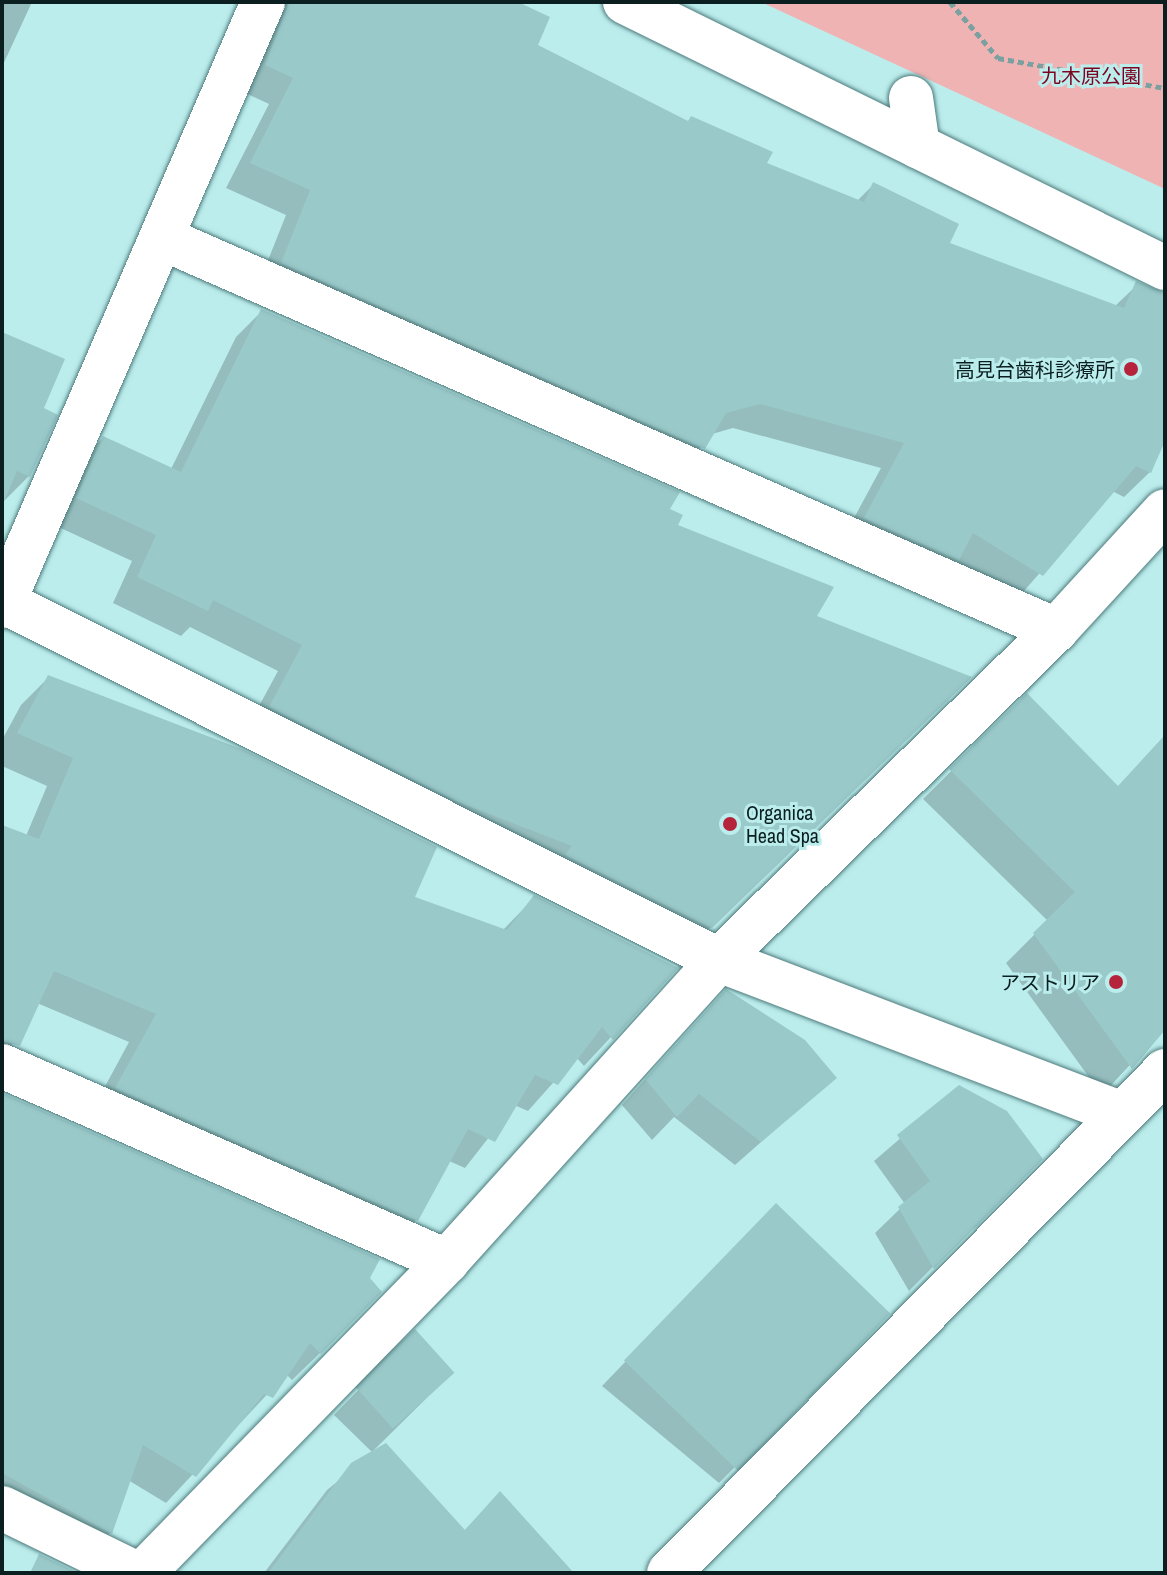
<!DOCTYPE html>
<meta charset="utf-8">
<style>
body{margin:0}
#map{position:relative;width:1167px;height:1575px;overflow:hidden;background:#bceded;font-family:"Archivo Narrow","Noto Sans JP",sans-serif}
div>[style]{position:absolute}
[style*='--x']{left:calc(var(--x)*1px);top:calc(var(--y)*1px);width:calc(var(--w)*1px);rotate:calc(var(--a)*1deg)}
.green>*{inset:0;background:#f0b3b4}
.shadow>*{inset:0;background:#0003}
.building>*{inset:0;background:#9ac9ca;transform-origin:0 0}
.path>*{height:5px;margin-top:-2.5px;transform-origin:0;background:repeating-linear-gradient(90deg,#7aa0a0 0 6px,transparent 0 10px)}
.roads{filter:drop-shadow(0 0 2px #4d7a7b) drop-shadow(0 0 2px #4d7a7b)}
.minor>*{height:44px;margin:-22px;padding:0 22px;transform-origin:22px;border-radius:22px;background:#fff}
.dots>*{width:22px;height:22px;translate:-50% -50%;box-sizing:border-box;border:4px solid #bceded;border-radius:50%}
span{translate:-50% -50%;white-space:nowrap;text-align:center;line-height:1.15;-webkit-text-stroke:6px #bceded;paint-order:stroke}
.park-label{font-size:20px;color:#7b0420}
.poi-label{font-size:20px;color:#0c1f20}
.right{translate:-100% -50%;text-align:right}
.left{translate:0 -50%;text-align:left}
.frame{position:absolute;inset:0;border:4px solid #0c1f20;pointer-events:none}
</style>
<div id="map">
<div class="green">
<i style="clip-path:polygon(761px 2px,1165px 2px,1165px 189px)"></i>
</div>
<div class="shadow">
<i style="clip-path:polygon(2px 2px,32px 2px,2px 67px)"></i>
<i style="clip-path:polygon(284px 2px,513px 2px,535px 46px,764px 164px,857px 201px,873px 185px,947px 244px,1115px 306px,1135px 287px,1165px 300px,1165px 436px,1150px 472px,1124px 497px,1112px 491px,1016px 600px,840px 544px,881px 468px,733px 428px,712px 434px,678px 473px,257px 288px,286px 215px,226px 188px,269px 104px,241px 91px)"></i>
<i style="clip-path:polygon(262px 311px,667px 509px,675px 526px,944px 703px,684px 953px,245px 732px,278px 671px,190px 627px,181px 636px,113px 603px,132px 561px,52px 524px,78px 463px,103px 438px,171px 469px,236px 337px)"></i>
<i style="clip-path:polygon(2px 334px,41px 409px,29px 476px,2px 503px)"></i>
<i style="clip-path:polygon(49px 677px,412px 898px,503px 930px,534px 898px,675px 968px,584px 1066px,576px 1057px,528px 1111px,514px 1105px,465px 1168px,449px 1161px,417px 1219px,389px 1247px,89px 1116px,129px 1042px,37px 1003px,2px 1061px,2px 828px,26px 836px,47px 786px,2px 766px,2px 740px,21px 705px)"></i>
<i style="clip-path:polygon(1027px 696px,1117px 788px,1165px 735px,1165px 1027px,1102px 1095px,1006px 963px,1048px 921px,923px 799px)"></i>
<i style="clip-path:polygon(702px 1016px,834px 1078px,735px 1165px,674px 1117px,652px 1140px,622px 1105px)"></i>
<i style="clip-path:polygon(960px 1087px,1040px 1159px,909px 1291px,875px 1233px,905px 1204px,874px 1161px)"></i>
<i style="clip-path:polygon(2px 1095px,377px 1260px,320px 1353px,292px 1380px,286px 1374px,166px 1503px,128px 1480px,110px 1533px,83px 1560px,2px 1516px)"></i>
<i style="clip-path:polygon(752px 1230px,888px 1313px,719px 1483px,602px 1386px)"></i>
<i style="clip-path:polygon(415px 1332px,452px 1373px,373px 1451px,463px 1532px,500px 1493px,571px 1573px,264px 1573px,327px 1490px,373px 1453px,334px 1415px)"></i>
</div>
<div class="building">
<i style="clip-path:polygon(289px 2px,518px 2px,550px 17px,538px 45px,688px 121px,691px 116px,773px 152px,767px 163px,864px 202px,873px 182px,959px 224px,950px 243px,1124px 308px,1136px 281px,1165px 293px,1165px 441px,1151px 473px,1136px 466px,1043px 576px,973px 533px,959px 560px,864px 518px,904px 443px,760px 404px,726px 413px,705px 449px,281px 263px,310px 190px,250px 163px,293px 78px,265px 65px)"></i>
<i style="clip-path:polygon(261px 309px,680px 492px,670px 509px,683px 515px,678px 525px,834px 587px,817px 616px,972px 677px,712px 928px,565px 855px,572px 846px,456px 801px,269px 707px,302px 645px,213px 600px,208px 611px,137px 577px,156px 535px,76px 498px,103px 436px,181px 472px)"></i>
<i style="clip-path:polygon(2px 332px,65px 359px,44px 408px,58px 415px,30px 477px,17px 471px,2px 506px)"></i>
<i style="clip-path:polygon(48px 675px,244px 750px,437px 847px,415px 897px,507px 930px,534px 895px,678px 968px,613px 1040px,602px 1027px,558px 1085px,535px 1075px,495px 1142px,468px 1129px,418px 1221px,115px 1088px,156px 1014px,54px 971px,20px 1046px,2px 1041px,2px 825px,39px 839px,73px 758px,17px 733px)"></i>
<i style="clip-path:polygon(1027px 693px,1118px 786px,1165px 735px,1165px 1030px,1132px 1069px,1033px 933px,1075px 892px,949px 769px)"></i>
<i style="clip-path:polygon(726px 989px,805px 1040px,837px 1078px,761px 1142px,699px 1094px,677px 1117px,645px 1079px)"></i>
<i style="clip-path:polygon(959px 1085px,1007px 1111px,1043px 1159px,934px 1269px,898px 1207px,930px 1181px,897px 1135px)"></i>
<i style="clip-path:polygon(2px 1093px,380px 1259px,370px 1278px,382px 1292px,321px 1354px,310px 1343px,273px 1398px,264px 1394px,196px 1477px,143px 1445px,112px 1534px,2px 1473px)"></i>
<i style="left:776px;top:1203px;width:159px;height:219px;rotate:44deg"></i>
<i style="left:415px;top:1329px;width:59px;height:83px;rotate:48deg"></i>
<i style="clip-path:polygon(386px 1443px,465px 1530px,500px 1491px,574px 1573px,268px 1573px,351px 1463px)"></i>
<i style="clip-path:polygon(39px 1554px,78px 1573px,30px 1573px)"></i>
</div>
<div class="path">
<i style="--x:950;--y:2;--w:74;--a:49.4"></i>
<i style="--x:998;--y:58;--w:170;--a:10.2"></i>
</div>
<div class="roads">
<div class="minor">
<i style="--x:625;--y:2;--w:602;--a:26.22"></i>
<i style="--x:911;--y:98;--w:49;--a:81.9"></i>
<i style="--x:162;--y:238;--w:976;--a:23.68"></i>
<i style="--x:4;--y:602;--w:800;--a:26.6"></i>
<i style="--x:719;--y:960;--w:431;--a:20.9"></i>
<i style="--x:2;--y:606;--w:658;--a:-66.63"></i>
<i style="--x:2;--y:1066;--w:486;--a:23.7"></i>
<i style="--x:2;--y:1508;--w:148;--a:26"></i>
<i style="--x:143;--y:1573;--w:436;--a:-45.7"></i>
<i style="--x:447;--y:1261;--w:406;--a:-47.9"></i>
<i style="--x:719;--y:960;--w:472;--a:-44.4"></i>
<i style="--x:1056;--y:630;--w:161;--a:-47.5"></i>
<i style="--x:669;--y:1573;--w:706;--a:-45.34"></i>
</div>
</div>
<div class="dots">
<i style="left:1131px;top:369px;background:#b6243c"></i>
<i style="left:730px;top:824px;background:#b6243c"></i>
<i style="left:1116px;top:982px;background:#b6243c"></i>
</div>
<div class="park-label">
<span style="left:1091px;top:75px">九木原公園</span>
</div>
<div class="poi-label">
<span class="right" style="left:1115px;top:369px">高見台歯科診療所</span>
<span class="left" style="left:746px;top:824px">Organica<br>Head Spa</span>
<span class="right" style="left:1100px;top:982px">アストリア</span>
</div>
<div class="frame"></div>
</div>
